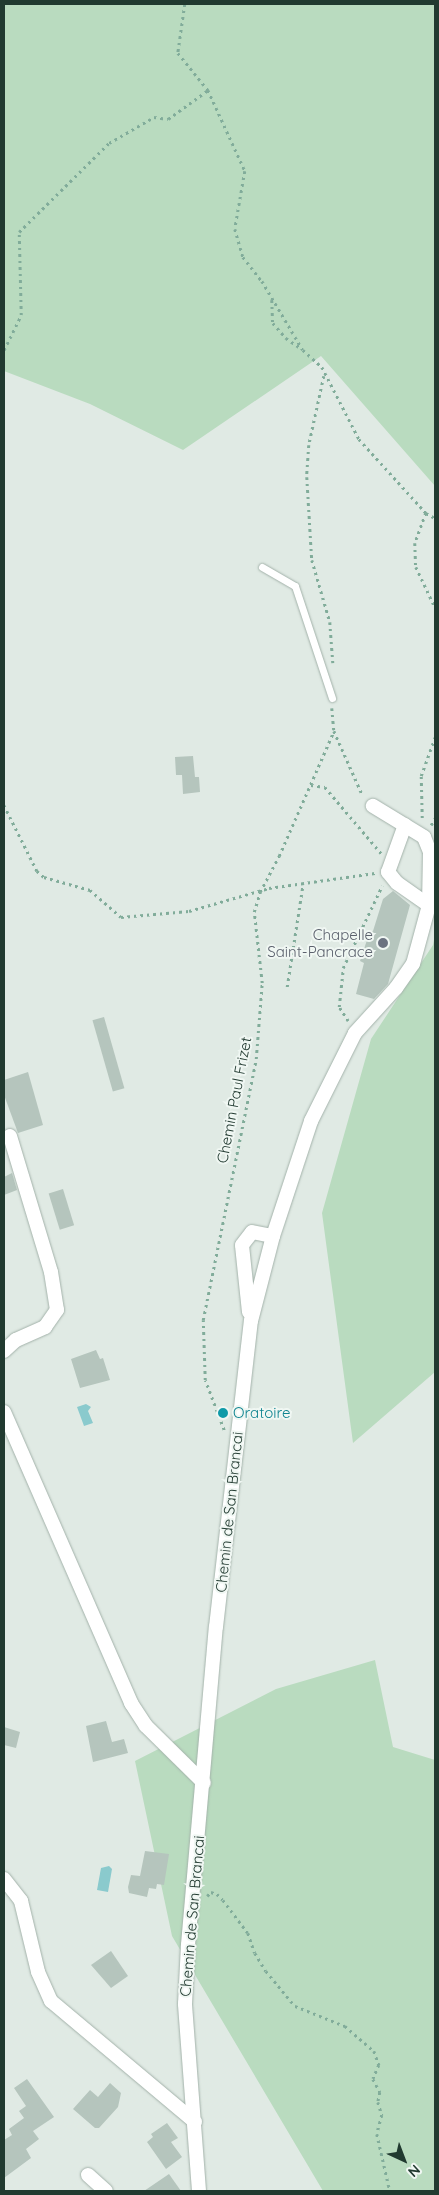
<!DOCTYPE html>
<style>
body{margin:0}
#map{position:relative;width:439px;height:2195px;overflow:hidden;background:#e0eae4;font-family:Quicksand,sans-serif}
div>[style]{position:absolute}
[style*='--x']{left:calc(var(--x)*1px);top:calc(var(--y)*1px);width:calc(var(--w)*1px);rotate:calc(var(--a)*1deg)}
.green>*{inset:0;background:#b9dbbf}
.water>*{inset:0;background:#8acacd}
.building>*{inset:0;background:#b5c5bd;transform-origin:0 0}
.path>*{height:2.5px;margin-top:-1.25px;transform-origin:0;background:repeating-linear-gradient(90deg,#81ac9a 0 2.5px,transparent 0 6.5px)}
.roads{filter:drop-shadow(0 0 1px #a3b2aa) drop-shadow(0 0 1px #a3b2aa)}
.service>*{height:7px;margin:-3.5px;padding:0 3.5px;transform-origin:3.5px;border-radius:3.5px;background:#fff}
.minor>*{height:14px;margin:-7px;padding:0 7px;transform-origin:7px;border-radius:7px;background:#fff}
.dots>*{width:14px;height:14px;translate:-50% -50%;box-sizing:border-box;border:2px solid #f0f7f3;border-radius:50%}
span{translate:-50% -50%;white-space:nowrap;text-align:center;line-height:1.15;-webkit-text-stroke:4px #f0f7f3;paint-order:stroke}
.worship-label{font-size:15px;color:#5b616d}
.right{translate:-100% -50%;text-align:right}
.street-label{font-size:15px;color:#213a30}
.culture-label{font-size:15px;color:#0d838f}
.left{translate:0 -50%;text-align:left}
.frame{position:absolute;inset:0;border:5px solid #213a30;pointer-events:none}
.north{position:absolute;left:379px;top:2135px;width:50px;height:50px;-webkit-text-stroke:4px #f0f7f3;paint-order:stroke;rotate:137deg;font-size:14px;font-weight:700;line-height:20px;text-align:center;color:#213a30}
.north::after{content:'';display:block;margin:auto;width:18px;height:22px;background:#213a30;clip-path:polygon(50% 0,100% 100%,50% 72%,0 100%)}
</style>
<div id="map">
<div class="green">
<i style="clip-path:polygon(4px 4px,435px 4px,435px 486px,321px 356px,183px 450px,90px 404px,4px 371px)"></i>
<i style="clip-path:polygon(435px 934px,435px 1372px,353px 1443px,322px 1213px,371px 1039px,433px 945px)"></i>
<i style="clip-path:polygon(375px 1660px,393px 1747px,435px 1760px,435px 2191px,323px 2191px,172px 1936px,135px 1761px,276px 1689px)"></i>
</div>
<div class="water">
<i style="clip-path:polygon(86px 1404px,91px 1407px,88px 1411px,93px 1423px,84px 1426px,77px 1407px)"></i>
<i style="clip-path:polygon(109px 1866px,112px 1869px,108px 1892px,97px 1890px,101px 1868px)"></i>
</div>
<div class="building">
<i style="clip-path:polygon(193px 756px,195px 777px,199px 777px,200px 792px,183px 794px,182px 775px,176px 775px,175px 757px)"></i>
<i style="clip-path:polygon(393px 891px,410px 905px,388px 984px,374px 999px,356px 994px,364px 963px,360px 961px,370px 931px,373px 931px,383px 899px)"></i>
<i style="left:104px;top:1017px;width:74px;height:12px;rotate:74deg"></i>
<i style="clip-path:polygon(28px 1072px,43px 1125px,18px 1133px,4px 1095px,4px 1080px)"></i>
<i style="clip-path:polygon(12px 1173px,17px 1190px,4px 1195px,4px 1177px)"></i>
<i style="left:63px;top:1189px;width:38px;height:15px;rotate:73deg"></i>
<i style="clip-path:polygon(96px 1350px,100px 1359px,103px 1358px,110px 1380px,80px 1388px,71px 1359px)"></i>
<i style="clip-path:polygon(106px 1721px,112px 1742px,124px 1739px,128px 1753px,93px 1762px,86px 1726px)"></i>
<i style="clip-path:polygon(4px 1727px,20px 1732px,16px 1748px,4px 1745px)"></i>
<i style="clip-path:polygon(145px 1851px,169px 1854px,164px 1885px,157px 1884px,156px 1889px,149px 1888px,147px 1897px,129px 1893px,128px 1887px,131px 1875px,140px 1876px)"></i>
<i style="clip-path:polygon(111px 1951px,128px 1976px,111px 1988px,91px 1965px)"></i>
<i style="clip-path:polygon(27px 2079px,54px 2117px,33px 2131px,39px 2139px,26px 2149px,31px 2158px,4px 2178px,4px 2140px,12px 2135px,9px 2129px,24px 2118px,19px 2111px,26px 2106px,14px 2088px)"></i>
<i style="clip-path:polygon(110px 2083px,121px 2093px,118px 2107px,99px 2128px,95px 2128px,73px 2109px,90px 2090px,98px 2097px)"></i>
<i style="clip-path:polygon(167px 2123px,178px 2138px,171px 2142px,182px 2157px,166px 2169px,147px 2142px,153px 2137px,151px 2134px)"></i>
<i style="clip-path:polygon(169px 2174px,181px 2191px,144px 2191px)"></i>
</div>
<div class="path">
<i style="--x:185;--y:4;--w:49;--a:98.1"></i>
<i style="--x:178;--y:53;--w:48;--a:51"></i>
<i style="--x:208;--y:90;--w:89;--a:65.4"></i>
<i style="--x:245;--y:171;--w:59;--a:99.8"></i>
<i style="--x:235;--y:229;--w:29;--a:74"></i>
<i style="--x:243;--y:257;--w:31;--a:52"></i>
<i style="--x:262;--y:281;--w:80;--a:59.3"></i>
<i style="--x:303;--y:350;--w:25;--a:42"></i>
<i style="--x:322;--y:367;--w:81;--a:62.8"></i>
<i style="--x:359;--y:439;--w:100;--a:47.8"></i>
<i style="--x:426;--y:513;--w:32;--a:110"></i>
<i style="--x:415;--y:543;--w:24;--a:88"></i>
<i style="--x:416;--y:567;--w:44;--a:64.6"></i>
<i style="--x:272;--y:300;--w:23;--a:88"></i>
<i style="--x:273;--y:323;--w:20;--a:49"></i>
<i style="--x:286;--y:338;--w:19;--a:35"></i>
<i style="--x:4;--y:350;--w:39;--a:-64"></i>
<i style="--x:21;--y:315;--w:83;--a:-91.4"></i>
<i style="--x:19;--y:232;--w:127;--a:-44.7"></i>
<i style="--x:109;--y:143;--w:52;--a:-30"></i>
<i style="--x:154;--y:117;--w:14;--a:8"></i>
<i style="--x:168;--y:119;--w:49;--a:-35.9"></i>
<i style="--x:324;--y:376;--w:71;--a:102.3"></i>
<i style="--x:309;--y:445;--w:32;--a:94"></i>
<i style="--x:307;--y:477;--w:83;--a:86.6"></i>
<i style="--x:312;--y:560;--w:65;--a:73.8"></i>
<i style="--x:330;--y:622;--w:41;--a:85.8"></i>
<i style="--x:426;--y:513;--w:10;--a:29"></i>
<i style="--x:332;--y:708;--w:23;--a:85"></i>
<i style="--x:334;--y:731;--w:71;--a:66"></i>
<i style="--x:311;--y:785;--w:14;--a:8"></i>
<i style="--x:325;--y:787;--w:87;--a:49.7"></i>
<i style="--x:4;--y:805;--w:74;--a:63.4"></i>
<i style="--x:37;--y:871;--w:9;--a:41"></i>
<i style="--x:44;--y:877;--w:48;--a:15.8"></i>
<i style="--x:90;--y:890;--w:41;--a:41.1"></i>
<i style="--x:121;--y:917;--w:68;--a:-5"></i>
<i style="--x:189;--y:911;--w:83;--a:-16"></i>
<i style="--x:269;--y:888;--w:107;--a:-8.1"></i>
<i style="--x:422;--y:818;--w:42;--a:-91.4"></i>
<i style="--x:421;--y:776;--w:41;--a:-70.3"></i>
<i style="--x:431;--y:825;--w:8;--a:-60"></i>
<i style="--x:287;--y:987;--w:104;--a:-81.2"></i>
<i style="--x:348;--y:1021;--w:17;--a:-123"></i>
<i style="--x:339;--y:1007;--w:39;--a:-84"></i>
<i style="--x:343;--y:968;--w:91;--a:-64.6"></i>
<i style="--x:224;--y:1430;--w:53;--a:-110.8"></i>
<i style="--x:205;--y:1380;--w:60;--a:-91.9"></i>
<i style="--x:203;--y:1320;--w:266;--a:-78.5"></i>
<i style="--x:256;--y:1059;--w:76;--a:-85.5"></i>
<i style="--x:262;--y:983;--w:71;--a:-96.4"></i>
<i style="--x:254;--y:912;--w:21;--a:-73"></i>
<i style="--x:260;--y:892;--w:41;--a:-62.2"></i>
<i style="--x:279;--y:856;--w:137;--a:-66.3"></i>
<i style="--x:207;--y:1896;--w:6;--a:-45"></i>
<i style="--x:211;--y:1892;--w:6;--a:18"></i>
<i style="--x:217;--y:1894;--w:8;--a:45"></i>
<i style="--x:223;--y:1900;--w:41;--a:52.9"></i>
<i style="--x:248;--y:1933;--w:21;--a:71"></i>
<i style="--x:255;--y:1953;--w:21;--a:59"></i>
<i style="--x:266;--y:1971;--w:45;--a:50.4"></i>
<i style="--x:295;--y:2006;--w:54;--a:21.8"></i>
<i style="--x:345;--y:2026;--w:38;--a:41"></i>
<i style="--x:374;--y:2051;--w:15;--a:70"></i>
<i style="--x:379;--y:2065;--w:15;--a:113"></i>
<i style="--x:373;--y:2079;--w:15;--a:62"></i>
<i style="--x:380;--y:2092;--w:10;--a:101"></i>
<i style="--x:378;--y:2102;--w:14;--a:73"></i>
<i style="--x:382;--y:2115;--w:20;--a:105"></i>
<i style="--x:377;--y:2134;--w:58;--a:77.2"></i>
</div>
<div class="roads">
<div class="service">
<i style="--x:262;--y:567;--w:38;--a:30"></i>
<i style="--x:295;--y:586;--w:118;--a:71.7"></i>
</div>
<div class="minor">
<i style="--x:405;--y:825;--w:50;--a:109.9"></i>
<i style="--x:388;--y:872;--w:14;--a:51"></i>
<i style="--x:397;--y:883;--w:39;--a:35"></i>
<i style="--x:249;--y:1312;--w:67;--a:-96"></i>
<i style="--x:242;--y:1245;--w:16;--a:-52"></i>
<i style="--x:252;--y:1232;--w:21;--a:11"></i>
<i style="--x:4;--y:1351;--w:16;--a:-43"></i>
<i style="--x:16;--y:1340;--w:32;--a:-24"></i>
<i style="--x:45;--y:1327;--w:21;--a:-55"></i>
<i style="--x:57;--y:1310;--w:38;--a:-99"></i>
<i style="--x:51;--y:1272;--w:142;--a:-106.8"></i>
<i style="--x:4;--y:1412;--w:318;--a:66.4"></i>
<i style="--x:131;--y:1703;--w:27;--a:57"></i>
<i style="--x:146;--y:1726;--w:81;--a:44.5"></i>
<i style="--x:4;--y:1879;--w:28;--a:52"></i>
<i style="--x:21;--y:1901;--w:73;--a:76.5"></i>
<i style="--x:38;--y:1972;--w:32;--a:66"></i>
<i style="--x:51;--y:2001;--w:188;--a:40"></i>
<i style="--x:88;--y:2175;--w:24;--a:42"></i>
<i style="--x:199;--y:2191;--w:188;--a:-94.3"></i>
<i style="--x:185;--y:2004;--w:59;--a:-87.1"></i>
<i style="--x:188;--y:1945;--w:319;--a:-85"></i>
<i style="--x:216;--y:1627;--w:308;--a:-83.5"></i>
<i style="--x:251;--y:1321;--w:88;--a:-75.5"></i>
<i style="--x:273;--y:1236;--w:121;--a:-71.7"></i>
<i style="--x:311;--y:1121;--w:98;--a:-63.4"></i>
<i style="--x:355;--y:1033;--w:61;--a:-47.7"></i>
<i style="--x:396;--y:988;--w:29;--a:-55"></i>
<i style="--x:413;--y:964;--w:61;--a:-74.8"></i>
<i style="--x:429;--y:905;--w:53;--a:-88.9"></i>
<i style="--x:430;--y:852;--w:16;--a:-112"></i>
<i style="--x:424;--y:837;--w:60;--a:-148.7"></i>
</div>
</div>
<div class="dots">
<i style="left:383px;top:943px;background:#6b7280"></i>
<i style="left:223px;top:1413px;background:#0f9aa8"></i>
</div>
<div class="worship-label">
<span class="right" style="left:373px;top:943px">Chapelle<br>Saint-Pancrace</span>
</div>
<div class="street-label">
<span style="left:234px;top:1100px;rotate:-79deg">Chemin Paul Frizet</span>
<span style="left:229px;top:1512px;rotate:-84deg">Chemin de San Brancai</span>
<span style="left:192px;top:1916px;rotate:-85deg">Chemin de San Brancai</span>
</div>
<div class="culture-label">
<span class="left" style="left:233px;top:1413px">Oratoire</span>
</div>
<div class="frame"></div>
<div class="north">N</div>
</div>
